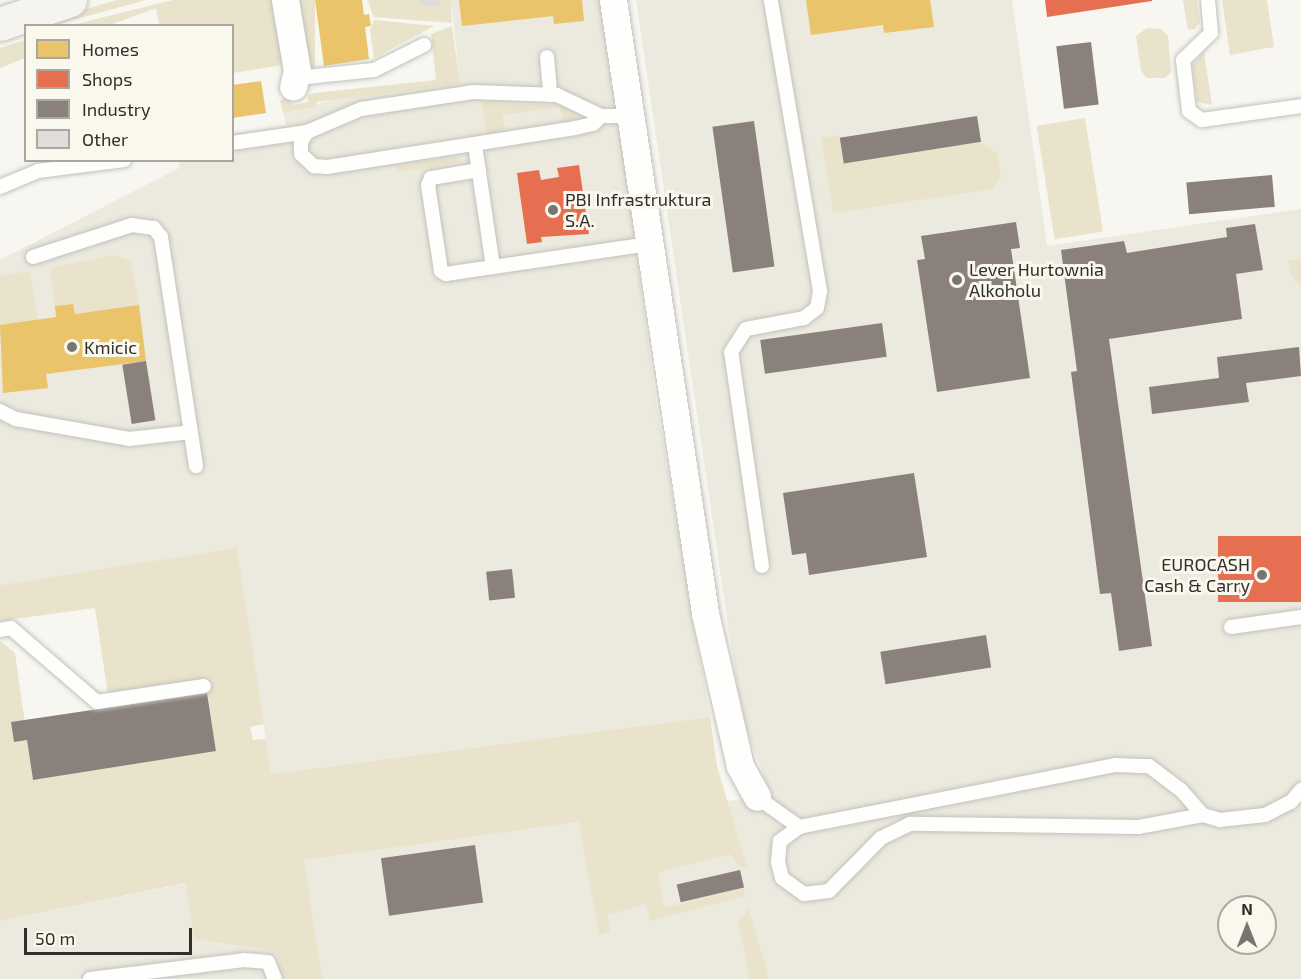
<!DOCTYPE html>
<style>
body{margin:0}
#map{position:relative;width:1301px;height:979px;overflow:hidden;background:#f7f6f0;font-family:"Exo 2",sans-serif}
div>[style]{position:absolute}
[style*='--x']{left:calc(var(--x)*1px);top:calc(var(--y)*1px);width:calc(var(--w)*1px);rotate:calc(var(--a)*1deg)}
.built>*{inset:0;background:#ece9de}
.green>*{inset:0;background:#eae3cb;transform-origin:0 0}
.homes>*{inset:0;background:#e9c46a}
.shops>*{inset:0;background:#e76f51;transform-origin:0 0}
.industry>*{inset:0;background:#8a817c;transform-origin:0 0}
.building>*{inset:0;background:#deddd9}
.roads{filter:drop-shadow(0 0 2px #c2c2bd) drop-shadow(0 0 2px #c2c2bd)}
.lane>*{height:14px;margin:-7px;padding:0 7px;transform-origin:7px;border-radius:7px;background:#fefefd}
.street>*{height:27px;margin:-13.5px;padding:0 13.5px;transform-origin:13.5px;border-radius:13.5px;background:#fefefd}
.secondary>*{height:33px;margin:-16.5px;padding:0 16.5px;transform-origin:16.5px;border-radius:16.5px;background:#f5f4ef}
.dots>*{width:16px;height:16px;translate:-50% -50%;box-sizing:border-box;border:3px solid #faf7ed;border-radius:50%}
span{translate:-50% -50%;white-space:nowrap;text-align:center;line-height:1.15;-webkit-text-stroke:6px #faf7ed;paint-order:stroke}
.poi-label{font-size:18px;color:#302f2b}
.left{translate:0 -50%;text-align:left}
.right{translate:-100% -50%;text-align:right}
.legend{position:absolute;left:24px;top:24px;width:210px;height:138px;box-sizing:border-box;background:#faf7ed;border:2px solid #a9a79f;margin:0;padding:8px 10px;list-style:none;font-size:18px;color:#302f2b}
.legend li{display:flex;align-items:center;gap:12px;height:30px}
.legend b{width:30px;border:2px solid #a9a79f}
.north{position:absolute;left:1217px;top:895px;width:60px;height:60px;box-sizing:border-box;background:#faf7ed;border:2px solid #a9a79f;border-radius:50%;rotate:0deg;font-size:16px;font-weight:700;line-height:24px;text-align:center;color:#302f2b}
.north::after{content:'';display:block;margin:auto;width:21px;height:27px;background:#767570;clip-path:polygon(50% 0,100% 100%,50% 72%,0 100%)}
.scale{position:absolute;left:24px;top:928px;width:168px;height:27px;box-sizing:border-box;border:3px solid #302f2b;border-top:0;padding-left:8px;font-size:18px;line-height:21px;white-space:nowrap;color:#302f2b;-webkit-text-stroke:4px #faf7ed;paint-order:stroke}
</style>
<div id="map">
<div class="built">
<i style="clip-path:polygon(451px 0,603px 0,656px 401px,710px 717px,271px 774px,237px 549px,0 585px,0 260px,179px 168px,179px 161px,232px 160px,233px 134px,286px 126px,283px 112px,343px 98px,460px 84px)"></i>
<i style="clip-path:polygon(evenodd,636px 0,1012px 0,1047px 246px,1301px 209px,1301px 979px,0 979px,0 921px,304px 860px,757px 797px,769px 790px,741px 713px,636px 0,1229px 907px,1265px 907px,1265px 943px,1229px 943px,1229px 907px)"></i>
</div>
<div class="green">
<i style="clip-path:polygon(117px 0,146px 0,0 40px,0 34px)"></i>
<i style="clip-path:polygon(173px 0,276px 0,286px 72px,282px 65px,233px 73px,232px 26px,159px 25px,156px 8px,110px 25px,68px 26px)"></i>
<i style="left:300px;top:0;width:15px;height:69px"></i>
<i style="clip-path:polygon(368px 0,451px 0,452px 23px,373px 17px)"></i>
<i style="clip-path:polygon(1183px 0,1197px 0,1200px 22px,1195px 29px,1188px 30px)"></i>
<i style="clip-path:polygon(1222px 0,1267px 0,1274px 47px,1230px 55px)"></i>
<i style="clip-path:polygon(374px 20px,434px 26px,374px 58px,370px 30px)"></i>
<i style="clip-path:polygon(452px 26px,460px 84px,317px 102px,316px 107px,283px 112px,280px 101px,286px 97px,294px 105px,308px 102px,308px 95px,315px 93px,436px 80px,431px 34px)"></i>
<i style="clip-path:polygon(1147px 28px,1160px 29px,1168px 35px,1171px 72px,1165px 78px,1147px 78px,1141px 71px,1136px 36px)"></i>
<i style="clip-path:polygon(25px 40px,25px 58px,0 68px,0 48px)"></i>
<i style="clip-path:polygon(1204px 51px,1205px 59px,1212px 105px,1197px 102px,1192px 66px)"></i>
<i style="clip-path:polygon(482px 102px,569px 106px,574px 108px,575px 119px,563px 123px,560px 107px,502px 115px,505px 132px,486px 134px)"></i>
<i style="left:1085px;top:118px;width:115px;height:49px;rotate:81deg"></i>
<i style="clip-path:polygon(839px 135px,843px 161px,981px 142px,998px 154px,1001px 177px,992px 189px,833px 213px,821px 138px)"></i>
<i style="clip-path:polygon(456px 157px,459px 158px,457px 163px,397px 172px,395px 166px)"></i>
<i style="clip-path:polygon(115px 255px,131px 261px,139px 305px,75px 314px,73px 304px,55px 306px,49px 268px)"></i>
<i style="clip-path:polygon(1301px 259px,1301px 286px,1292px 277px,1288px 260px)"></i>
<i style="clip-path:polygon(30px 271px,38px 320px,0 325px,0 276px)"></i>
<i style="clip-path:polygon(237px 548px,264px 724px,250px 727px,253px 740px,266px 739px,271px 774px,710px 717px,717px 766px,747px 867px,738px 866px,730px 854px,658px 872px,664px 908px,744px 888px,745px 896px,650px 921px,646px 904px,607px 915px,610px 931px,599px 935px,579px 822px,304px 860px,322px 979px,282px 979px,278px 955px,264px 949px,194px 939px,186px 883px,0 921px,0 641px,15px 653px,33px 780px,216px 750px,205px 680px,108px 695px,95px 608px,0 621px,0 585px)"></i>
<i style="clip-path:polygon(749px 909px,769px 979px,750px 979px,738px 921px)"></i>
</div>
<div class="homes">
<i style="clip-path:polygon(315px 0,362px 0,364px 15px,369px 14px,371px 26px,365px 27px,369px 59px,324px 66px)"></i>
<i style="clip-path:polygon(459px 0,582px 0,584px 21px,554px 24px,553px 16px,462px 26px)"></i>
<i style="clip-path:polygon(806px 0,930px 0,934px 27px,884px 33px,883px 25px,811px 35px)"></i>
<i style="clip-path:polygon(261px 81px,266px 113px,232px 118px,232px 85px)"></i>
<i style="clip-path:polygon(73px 304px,75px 314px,139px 305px,146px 361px,46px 374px,48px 388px,3px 393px,0 325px,56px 317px,55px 306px)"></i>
</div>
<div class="shops">
<i style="clip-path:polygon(1045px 0,1152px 0,1152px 1px,1047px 17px)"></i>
<i style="clip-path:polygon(579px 165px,589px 234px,541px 237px,542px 242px,527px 244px,517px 173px,539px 170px,541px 180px,559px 177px,557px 168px)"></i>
<i style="left:1301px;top:536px;width:66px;height:83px;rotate:90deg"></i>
</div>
<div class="industry">
<i style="left:1091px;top:42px;width:63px;height:35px;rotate:83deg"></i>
<i style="left:977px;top:116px;width:26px;height:139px;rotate:81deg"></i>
<i style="left:754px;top:121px;width:147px;height:42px;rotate:82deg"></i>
<i style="left:1272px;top:175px;width:32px;height:86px;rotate:85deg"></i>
<i style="clip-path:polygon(1016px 222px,1020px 248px,1011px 249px,1030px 378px,937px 392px,917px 260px,925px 259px,921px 236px)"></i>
<i style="clip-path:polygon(1255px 224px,1263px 270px,1236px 274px,1242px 319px,1109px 339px,1152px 646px,1119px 651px,1111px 593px,1100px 594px,1071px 372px,1077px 371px,1061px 250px,1124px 241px,1127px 253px,1133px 252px,1227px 237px,1226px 228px)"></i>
<i style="left:882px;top:323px;width:34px;height:123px;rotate:82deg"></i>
<i style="clip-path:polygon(1299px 347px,1301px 376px,1246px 383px,1249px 402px,1152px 414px,1149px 387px,1219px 378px,1217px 357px)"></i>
<i style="left:146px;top:361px;width:60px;height:24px;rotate:81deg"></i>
<i style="clip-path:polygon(914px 473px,927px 557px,809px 575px,806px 553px,792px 555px,783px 493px)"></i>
<i style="left:512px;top:569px;width:29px;height:26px;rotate:84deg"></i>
<i style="left:986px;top:635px;width:33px;height:107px;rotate:81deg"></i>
<i style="clip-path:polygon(207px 693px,216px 751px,33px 780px,27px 740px,14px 742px,11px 722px)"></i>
<i style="left:475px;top:845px;width:58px;height:95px;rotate:82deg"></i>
<i style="left:740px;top:870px;width:18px;height:65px;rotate:77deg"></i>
</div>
<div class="building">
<i style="clip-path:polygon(420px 0,440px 0,440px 5px,420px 6px)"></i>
</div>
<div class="roads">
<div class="lane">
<i style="--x:1208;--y:0;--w:33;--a:85"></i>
<i style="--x:1211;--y:33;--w:39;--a:136"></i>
<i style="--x:1183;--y:60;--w:51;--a:83.3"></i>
<i style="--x:1189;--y:111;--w:16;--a:35"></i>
<i style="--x:1202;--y:120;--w:100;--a:-8"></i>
<i style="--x:547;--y:57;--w:38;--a:85"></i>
<i style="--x:297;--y:78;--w:77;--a:-5.9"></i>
<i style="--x:374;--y:70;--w:56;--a:-26.6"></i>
<i style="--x:307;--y:132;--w:12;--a:121"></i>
<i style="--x:301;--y:142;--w:12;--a:90"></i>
<i style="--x:301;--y:154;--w:18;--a:43"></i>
<i style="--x:314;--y:166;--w:13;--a:4"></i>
<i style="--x:327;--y:167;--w:251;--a:-8.9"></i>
<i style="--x:575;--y:128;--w:18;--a:-13"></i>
<i style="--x:593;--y:124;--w:11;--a:-45"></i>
<i style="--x:232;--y:143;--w:76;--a:-8.3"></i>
<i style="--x:307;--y:132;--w:59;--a:-23.1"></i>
<i style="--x:361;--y:109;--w:113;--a:-8.6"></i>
<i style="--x:473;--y:92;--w:84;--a:2"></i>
<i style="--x:557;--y:95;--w:49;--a:25.5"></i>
<i style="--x:601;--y:116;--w:29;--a:0"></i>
<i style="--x:475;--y:145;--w:123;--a:81.6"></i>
<i style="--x:479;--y:170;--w:49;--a:170.5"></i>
<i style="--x:431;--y:178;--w:8;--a:113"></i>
<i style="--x:428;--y:185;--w:87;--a:81.4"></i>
<i style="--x:441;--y:271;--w:6;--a:31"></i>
<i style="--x:446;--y:274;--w:205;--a:-8.4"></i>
<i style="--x:0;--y:187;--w:41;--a:-22.8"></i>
<i style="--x:38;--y:171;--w:87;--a:-7.3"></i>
<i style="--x:33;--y:257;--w:104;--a:-17.9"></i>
<i style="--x:132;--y:225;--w:22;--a:8"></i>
<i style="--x:154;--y:228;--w:11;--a:52"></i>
<i style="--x:161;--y:237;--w:232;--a:81.3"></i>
<i style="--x:0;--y:411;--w:18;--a:27"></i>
<i style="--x:16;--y:419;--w:115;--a:10"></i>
<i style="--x:129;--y:439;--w:62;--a:-6.4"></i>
<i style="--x:762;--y:566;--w:216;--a:-98.2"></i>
<i style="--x:731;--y:352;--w:27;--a:-57"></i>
<i style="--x:746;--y:329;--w:59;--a:-10.7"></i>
<i style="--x:804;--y:318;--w:16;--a:-38"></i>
<i style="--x:817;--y:308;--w:17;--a:-80"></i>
<i style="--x:820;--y:291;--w:295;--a:-99.6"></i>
<i style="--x:1231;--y:627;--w:71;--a:-8.1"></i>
<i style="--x:0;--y:630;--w:11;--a:-10"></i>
<i style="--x:11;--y:628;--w:113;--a:40.7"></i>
<i style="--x:97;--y:702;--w:108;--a:-8.5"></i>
<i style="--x:757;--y:797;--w:52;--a:35.5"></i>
<i style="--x:1203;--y:815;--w:65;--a:169.4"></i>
<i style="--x:1139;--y:827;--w:229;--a:-179.2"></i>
<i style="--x:910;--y:824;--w:32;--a:154"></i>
<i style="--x:881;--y:838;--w:74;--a:134.5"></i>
<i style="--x:829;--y:891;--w:25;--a:173"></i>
<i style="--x:804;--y:894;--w:27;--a:-144"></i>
<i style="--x:782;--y:878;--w:16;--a:-104"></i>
<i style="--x:778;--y:862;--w:21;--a:-85"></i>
<i style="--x:780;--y:841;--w:24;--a:-36"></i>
<i style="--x:799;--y:827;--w:323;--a:-11.1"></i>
<i style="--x:1116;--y:765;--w:33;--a:2"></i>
<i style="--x:1149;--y:766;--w:40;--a:37"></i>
<i style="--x:1181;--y:790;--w:33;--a:49"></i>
<i style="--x:1203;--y:815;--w:18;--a:16"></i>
<i style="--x:1220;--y:820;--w:45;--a:-6.3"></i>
<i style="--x:1265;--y:815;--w:29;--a:-27"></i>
<i style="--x:1291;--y:802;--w:16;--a:-50"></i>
<i style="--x:90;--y:979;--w:155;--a:-7"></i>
<i style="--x:244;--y:960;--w:24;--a:5"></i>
<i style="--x:268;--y:962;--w:18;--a:68"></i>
</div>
<div class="street">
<i style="--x:285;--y:0;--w:72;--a:80.4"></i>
<i style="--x:297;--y:71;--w:16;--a:104"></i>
<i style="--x:613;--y:0;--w:620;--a:81.46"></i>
<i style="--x:705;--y:613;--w:157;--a:77.1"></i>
<i style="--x:740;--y:766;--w:35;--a:61"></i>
</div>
<div class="secondary">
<i style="--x:0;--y:24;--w:74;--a:-18.9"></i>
</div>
</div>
<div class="dots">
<i style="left:553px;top:210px;background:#767570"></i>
<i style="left:957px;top:280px;background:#767570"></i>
<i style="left:72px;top:347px;background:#767570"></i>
<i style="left:1262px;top:575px;background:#767570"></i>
</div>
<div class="poi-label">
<span class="left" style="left:565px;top:210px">PBI Infrastruktura<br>S.A.</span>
<span class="left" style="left:969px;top:280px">Lever Hurtownia<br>Alkoholu</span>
<span class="left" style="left:84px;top:347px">Kmicic</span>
<span class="right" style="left:1250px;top:575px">EUROCASH<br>Cash &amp; Carry</span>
</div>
<ul class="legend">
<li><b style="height:16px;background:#e9c46a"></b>Homes</li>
<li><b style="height:16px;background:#e76f51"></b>Shops</li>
<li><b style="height:16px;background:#8a817c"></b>Industry</li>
<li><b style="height:16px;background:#deddd9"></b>Other</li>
</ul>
<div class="north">N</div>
<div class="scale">50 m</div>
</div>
